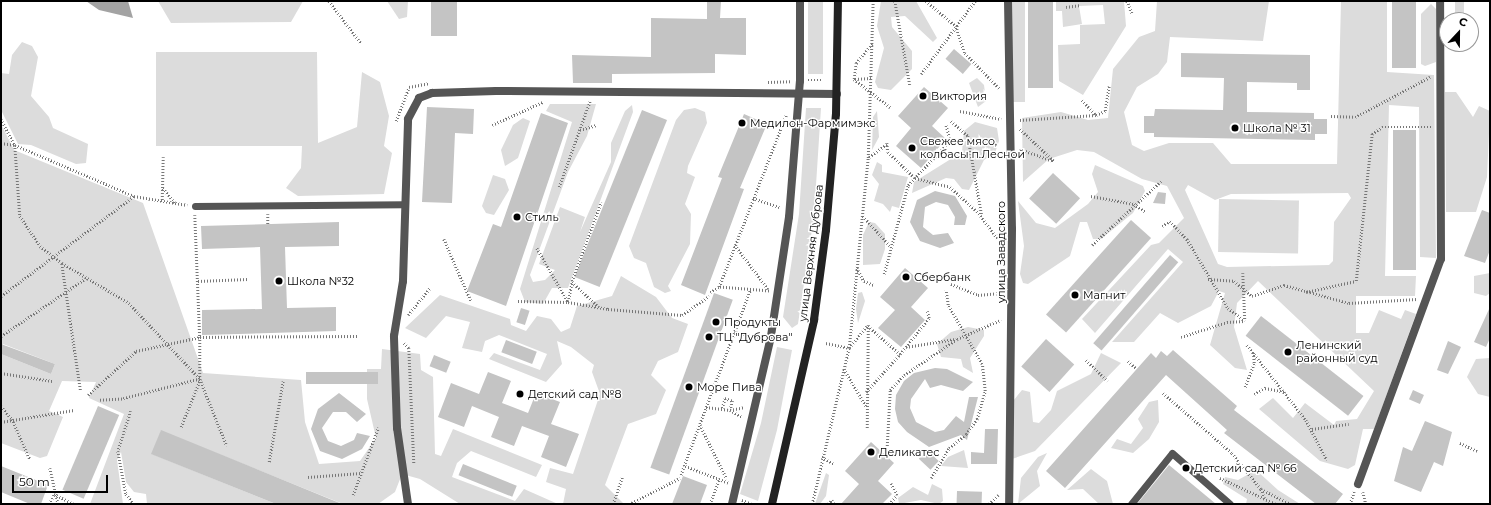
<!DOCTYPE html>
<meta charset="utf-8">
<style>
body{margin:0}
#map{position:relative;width:1491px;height:505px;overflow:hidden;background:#fff;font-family:Montserrat,sans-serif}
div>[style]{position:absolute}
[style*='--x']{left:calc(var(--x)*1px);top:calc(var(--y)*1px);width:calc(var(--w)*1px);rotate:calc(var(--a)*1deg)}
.green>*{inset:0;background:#dcdcdc;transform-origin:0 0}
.water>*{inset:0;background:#a3a3a3}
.building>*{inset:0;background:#c4c4c4;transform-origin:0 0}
.path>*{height:2.5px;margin-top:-1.25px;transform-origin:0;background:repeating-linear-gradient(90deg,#777 0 1px,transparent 0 3px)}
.service>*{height:7px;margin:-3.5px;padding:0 3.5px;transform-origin:3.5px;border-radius:3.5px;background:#555}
.minor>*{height:8px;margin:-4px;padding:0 4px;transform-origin:4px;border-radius:4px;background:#555}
.tertiary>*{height:8px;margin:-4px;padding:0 4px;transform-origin:4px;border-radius:4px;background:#555}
.secondary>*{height:8px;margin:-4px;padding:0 4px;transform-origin:4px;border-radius:4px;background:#222}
.dots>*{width:11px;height:11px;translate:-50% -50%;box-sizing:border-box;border:2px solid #fff;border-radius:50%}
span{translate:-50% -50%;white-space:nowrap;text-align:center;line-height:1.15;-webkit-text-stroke:3px #fff;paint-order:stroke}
.poi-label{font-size:11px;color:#000}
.left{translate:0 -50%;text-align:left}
.street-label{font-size:11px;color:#000}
.frame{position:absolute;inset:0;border:2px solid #000;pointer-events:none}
.north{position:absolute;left:1439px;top:12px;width:40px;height:40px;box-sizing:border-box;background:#fff;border:1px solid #999;border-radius:50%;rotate:22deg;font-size:11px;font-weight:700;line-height:16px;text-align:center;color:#000}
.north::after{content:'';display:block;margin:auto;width:14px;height:18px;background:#000;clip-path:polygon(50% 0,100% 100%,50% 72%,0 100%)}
.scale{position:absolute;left:12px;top:475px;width:96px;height:18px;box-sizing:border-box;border:2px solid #000;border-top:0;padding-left:5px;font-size:12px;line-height:14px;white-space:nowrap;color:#000;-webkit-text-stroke:3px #fff;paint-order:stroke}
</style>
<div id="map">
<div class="green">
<i style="clip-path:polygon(158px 1px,303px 1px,291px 22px,171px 23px)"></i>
<i style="clip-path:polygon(387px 1px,408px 1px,407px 17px,399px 19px)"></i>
<i style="left:808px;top:1px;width:15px;height:73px"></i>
<i style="clip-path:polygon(881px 1px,916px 1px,937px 38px,933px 42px,905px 16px,891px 17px,892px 27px,912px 51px,912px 69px,891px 90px,878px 88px,875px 82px,884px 48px,877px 26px)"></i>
<i style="left:1012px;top:1px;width:13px;height:101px"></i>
<i style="clip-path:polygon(1056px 1px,1124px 1px,1126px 26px,1083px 95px,1059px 81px,1058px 45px,1080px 44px,1080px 25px,1105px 24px,1103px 5px,1079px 6px,1082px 24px,1063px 27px,1062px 11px,1056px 11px)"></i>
<i style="clip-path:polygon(evenodd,1157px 1px,1269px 1px,1263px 41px,1170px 37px,1167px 62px,1158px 74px,1137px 87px,1124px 112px,1132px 145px,1144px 151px,1169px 143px,1213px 143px,1231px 164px,1337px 164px,1341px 1px,1387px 1px,1387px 72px,1434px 75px,1436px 258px,1420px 257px,1419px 107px,1389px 105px,1385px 276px,1416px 276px,1415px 296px,1356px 296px,1356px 333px,1369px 333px,1379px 310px,1401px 319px,1405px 310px,1416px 314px,1374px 429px,1363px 429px,1355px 465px,1348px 469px,1320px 461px,1259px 409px,1273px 398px,1293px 418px,1305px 403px,1334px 425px,1336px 421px,1357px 419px,1374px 391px,1258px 281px,1237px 303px,1234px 327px,1247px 370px,1235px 368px,1210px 345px,1225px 293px,1219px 291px,1211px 306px,1178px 323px,1160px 313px,1134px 342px,1112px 342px,1183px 262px,1168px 249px,1095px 333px,1082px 319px,1151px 245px,1159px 243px,1184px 218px,1167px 186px,1142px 179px,1094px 152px,1077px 150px,1049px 159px,1023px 182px,1022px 118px,1061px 112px,1088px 120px,1108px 118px,1113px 69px,1139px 37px,1155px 31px,1157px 1px,1188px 185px,1215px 200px,1231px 194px,1348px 193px,1351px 198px,1334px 222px,1333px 261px,1329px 265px,1227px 267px,1218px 264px,1185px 190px,1188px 185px)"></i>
<i style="left:1455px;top:1px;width:9px;height:19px"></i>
<i style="clip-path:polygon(1431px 4px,1436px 9px,1436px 62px,1425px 66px,1421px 64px,1421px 14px)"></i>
<i style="clip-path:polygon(22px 42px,32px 46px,38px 57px,31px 96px,49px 117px,53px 128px,88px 144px,86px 163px,76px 164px,31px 145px,18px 144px,1px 110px,1px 73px,9px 74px,12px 55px)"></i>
<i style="clip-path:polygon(156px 52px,317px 52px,318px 143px,357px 127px,362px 72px,380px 82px,389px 116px,384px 146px,392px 153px,384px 194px,298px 196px,286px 188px,301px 168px,302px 146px,156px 146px)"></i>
<i style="clip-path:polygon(977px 78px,984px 85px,986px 101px,978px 107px,969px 83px)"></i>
<i style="clip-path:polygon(1445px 92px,1456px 92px,1473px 117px,1479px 106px,1490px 111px,1487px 177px,1476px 212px,1446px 212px)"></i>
<i style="clip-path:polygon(550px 104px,596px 104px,587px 136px,568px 172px,530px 275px,533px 282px,545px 280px,555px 270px,539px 264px,560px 207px,585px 217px,580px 232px,611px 162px,611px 143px,625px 111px,632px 105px,633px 112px,568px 288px,552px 288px,543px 304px,525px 302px,520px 289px,572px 122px,546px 111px)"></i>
<i style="clip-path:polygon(695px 108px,705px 112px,707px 123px,688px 166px,687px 173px,695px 177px,685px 204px,691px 214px,690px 244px,668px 286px,671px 291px,665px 293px,654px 287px,646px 263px,634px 258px,629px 246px,676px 120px,684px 110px)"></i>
<i style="clip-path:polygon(806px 108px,821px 108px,814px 216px,798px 324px,792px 328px,783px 317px,799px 214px)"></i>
<i style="clip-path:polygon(877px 111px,879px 137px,872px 150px,873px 117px)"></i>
<i style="clip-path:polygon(523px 118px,530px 121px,518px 158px,505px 166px,501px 150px,513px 125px)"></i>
<i style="clip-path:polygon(975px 122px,997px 128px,999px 141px,995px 153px,984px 160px,969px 190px,962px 189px,954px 179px,946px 178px,912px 193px,914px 182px,962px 152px,964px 131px)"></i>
<i style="clip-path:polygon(1px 124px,14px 150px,143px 203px,203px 373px,301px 380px,305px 422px,319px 464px,360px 461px,376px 438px,367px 399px,367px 369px,381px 369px,382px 349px,420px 354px,421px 370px,433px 377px,435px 454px,441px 456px,453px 429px,542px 465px,536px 477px,471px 451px,457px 463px,452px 477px,515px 501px,524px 489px,558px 504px,460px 504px,420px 479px,402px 474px,395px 492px,378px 504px,343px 504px,161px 431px,152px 454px,276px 504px,147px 504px,146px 494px,134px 492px,126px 482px,121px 452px,117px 460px,123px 504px,90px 504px,124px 414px,89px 398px,96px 382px,62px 381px,49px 411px,63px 417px,47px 456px,40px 458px,1px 443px,1px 354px,51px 374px,55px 364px,3px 344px,1px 349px)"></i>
<i style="clip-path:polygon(877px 162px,882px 165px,882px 172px,908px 177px,899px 208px,892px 206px,890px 212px,883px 204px,874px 201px,879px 184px,872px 175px)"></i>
<i style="clip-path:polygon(1095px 165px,1143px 186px,1145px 191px,1133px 213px,1101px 239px,1093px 239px,1087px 222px,1080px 222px,1070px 256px,1028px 284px,1023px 283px,1020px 274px,1024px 246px,1018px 201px,1036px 223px,1055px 228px,1088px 204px,1098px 192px,1092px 174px)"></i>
<i style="clip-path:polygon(493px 175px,505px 179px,509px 190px,494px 215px,486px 213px,482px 206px)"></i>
<i style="left:1219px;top:199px;width:80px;height:53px;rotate:1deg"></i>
<i style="clip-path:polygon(869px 222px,875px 223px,885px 234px,885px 249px,880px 264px,863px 265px,863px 235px)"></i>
<i style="clip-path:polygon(1490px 273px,1490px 293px,1486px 296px,1474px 293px,1474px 276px)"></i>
<i style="clip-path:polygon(621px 276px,656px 297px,672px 318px,688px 324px,678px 352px,658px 361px,651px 375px,666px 390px,656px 414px,628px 424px,605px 485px,624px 504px,563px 504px,566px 489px,546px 482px,550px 468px,573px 474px,600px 394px,592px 372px,594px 365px,571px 347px,557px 341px,562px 364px,546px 382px,489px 359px,494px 353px,540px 370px,547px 354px,499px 335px,485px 341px,482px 352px,462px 348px,470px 322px,446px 316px,426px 338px,405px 328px,440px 295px,510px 319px,511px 325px,526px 331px,537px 316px,551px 319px,561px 332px,570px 328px,577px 306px,612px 296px)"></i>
<i style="clip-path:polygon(862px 292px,865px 301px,858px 323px,856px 309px,858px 293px)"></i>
<i style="clip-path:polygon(968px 327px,984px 330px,984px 336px,970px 358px,973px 373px,963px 367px,961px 359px,941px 357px,937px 344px,951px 332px)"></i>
<i style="clip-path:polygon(777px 347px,792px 350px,777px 430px,758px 501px,740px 494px,761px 423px)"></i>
<i style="clip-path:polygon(1101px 353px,1121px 363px,1035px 451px,1012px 459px,1013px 401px,1022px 390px,1030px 392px,1033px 422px,1039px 423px,1051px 410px,1057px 391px,1091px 374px)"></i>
<i style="clip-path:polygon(1490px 358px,1490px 397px,1478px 394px,1467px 377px,1476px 359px)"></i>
<i style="clip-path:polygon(1158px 400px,1159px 422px,1149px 439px,1133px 453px,1111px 448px,1117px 439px,1131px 444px,1143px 428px,1138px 419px,1149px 402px)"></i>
<i style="clip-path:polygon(964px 450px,968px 468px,941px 466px,948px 457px)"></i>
<i style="clip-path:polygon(1047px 453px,1037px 471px,1040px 486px,1018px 504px,1021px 478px,1038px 457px)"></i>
<i style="clip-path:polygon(1091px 469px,1107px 481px,1113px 504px,1099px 504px,1083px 489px,1067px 490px)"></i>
<i style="clip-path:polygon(1256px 470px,1278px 490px,1300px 504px,1246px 504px,1247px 499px,1223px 484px,1225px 477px,1238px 480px)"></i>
<i style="clip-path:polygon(826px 473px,829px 475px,826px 496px,820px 504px,815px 504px)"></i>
<i style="clip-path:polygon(932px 484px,942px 489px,943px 501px,939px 504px,921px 500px,899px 504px,898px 498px,913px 487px,928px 495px)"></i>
</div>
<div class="water">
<i style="clip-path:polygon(86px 1px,128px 1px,133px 18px,99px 10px)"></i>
</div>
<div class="building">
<i style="left:431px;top:1px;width:26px;height:35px"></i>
<i style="clip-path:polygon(707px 1px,721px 1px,720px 18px,746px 18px,746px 55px,715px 54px,715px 73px,612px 74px,612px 83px,573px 83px,572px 55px,651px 57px,651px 18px,707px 19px)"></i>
<i style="left:1028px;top:1px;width:25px;height:87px"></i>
<i style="left:1392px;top:1px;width:24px;height:67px"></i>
<i style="left:954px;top:49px;width:23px;height:13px;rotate:41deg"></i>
<i style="clip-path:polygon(1181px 53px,1310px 55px,1310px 90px,1297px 90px,1297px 83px,1247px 82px,1247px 112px,1314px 113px,1314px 119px,1327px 119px,1327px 134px,1315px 134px,1315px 140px,1154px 137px,1154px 133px,1144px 133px,1144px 116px,1154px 116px,1155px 109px,1223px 110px,1224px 78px,1181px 77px)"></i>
<i style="clip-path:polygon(924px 87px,948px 108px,932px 126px,946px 139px,921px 168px,896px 146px,911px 128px,898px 116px)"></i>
<i style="clip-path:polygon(427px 107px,474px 109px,473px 134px,455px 133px,452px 203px,422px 202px)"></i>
<i style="left:642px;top:110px;width:27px;height:180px;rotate:22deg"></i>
<i style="clip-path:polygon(541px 113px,568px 123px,506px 306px,467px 291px,493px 224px,501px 227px)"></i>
<i style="clip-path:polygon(744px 114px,767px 124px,740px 188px,744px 189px,705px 295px,681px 285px,722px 178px,718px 177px)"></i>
<i style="left:1393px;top:130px;width:23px;height:140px"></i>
<i style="left:1053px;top:173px;width:37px;height:35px;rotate:43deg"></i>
<i style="clip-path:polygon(935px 191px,955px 196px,967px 216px,965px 225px,954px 225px,955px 217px,948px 205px,936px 202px,925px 207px,923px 227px,933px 235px,948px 233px,954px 243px,940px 248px,920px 241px,910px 222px,917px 200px)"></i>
<i style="clip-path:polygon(1158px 192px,1166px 193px,1165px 204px,1153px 203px)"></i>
<i style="clip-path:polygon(1482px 210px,1490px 213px,1490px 250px,1485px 263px,1464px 256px)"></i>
<i style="left:1131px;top:220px;width:27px;height:127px;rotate:42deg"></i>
<i style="clip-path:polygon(339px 222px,339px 246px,285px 247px,287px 308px,336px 307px,336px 331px,202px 335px,202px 310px,262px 309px,260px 247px,202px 249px,201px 226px)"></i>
<i style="left:1170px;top:255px;width:11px;height:117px;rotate:41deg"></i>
<i style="clip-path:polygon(905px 268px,928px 288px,911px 307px,925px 320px,901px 347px,878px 328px,895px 310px,880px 297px)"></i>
<i style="left:714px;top:293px;width:20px;height:186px;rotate:20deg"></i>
<i style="clip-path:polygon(1490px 307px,1490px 338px,1486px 347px,1474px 342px)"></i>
<i style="left:521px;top:308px;width:9px;height:15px;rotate:18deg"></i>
<i style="left:1261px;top:316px;width:130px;height:25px;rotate:38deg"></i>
<i style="left:1046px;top:339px;width:38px;height:37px;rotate:42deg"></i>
<i style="left:506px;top:340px;width:33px;height:13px;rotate:21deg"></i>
<i style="clip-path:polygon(1448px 341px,1461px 347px,1448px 374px,1437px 370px)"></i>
<i style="clip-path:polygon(1px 344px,55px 364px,51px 374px,1px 354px)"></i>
<i style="clip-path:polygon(1173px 350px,1237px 406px,1234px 410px,1343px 494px,1335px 504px,1316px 504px,1224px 433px,1227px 430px,1166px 375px,1065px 488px,1046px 471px,1151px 353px,1156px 358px,1161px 351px,1167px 356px)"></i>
<i style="left:434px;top:355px;width:18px;height:12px;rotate:22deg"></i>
<i style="clip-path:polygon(935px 368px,947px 369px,973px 382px,963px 391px,941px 385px,930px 388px,925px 379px,911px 399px,910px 408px,916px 422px,935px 432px,944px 430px,956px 416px,964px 422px,969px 397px,978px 397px,967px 440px,961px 435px,929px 447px,907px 432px,898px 422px,895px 409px,896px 395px,904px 381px,914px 373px)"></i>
<i style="left:378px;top:372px;width:12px;height:72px;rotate:90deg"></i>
<i style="clip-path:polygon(488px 372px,511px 381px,502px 403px,528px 413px,536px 393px,560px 402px,551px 424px,579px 434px,566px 467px,541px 457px,549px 436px,522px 426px,514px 446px,491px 437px,499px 417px,472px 406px,464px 427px,438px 417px,451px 383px,479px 394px)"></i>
<i style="left:1413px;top:390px;width:12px;height:10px;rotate:24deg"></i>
<i style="clip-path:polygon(339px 393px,366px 414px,357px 422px,346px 412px,333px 412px,322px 428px,328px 441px,341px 446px,354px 440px,357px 433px,370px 436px,362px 449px,342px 459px,320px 451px,311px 429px,318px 409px)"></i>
<i style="left:98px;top:406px;width:23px;height:91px;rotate:23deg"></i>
<i style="clip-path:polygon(1425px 421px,1452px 432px,1443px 466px,1434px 462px,1421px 492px,1394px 481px,1403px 447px,1412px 451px)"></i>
<i style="clip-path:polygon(985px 429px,998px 429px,997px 464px,971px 464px,971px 452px,984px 453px)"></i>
<i style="clip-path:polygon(161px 430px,342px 504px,276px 504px,151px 454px)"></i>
<i style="clip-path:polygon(871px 442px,894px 463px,878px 481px,892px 494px,882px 504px,841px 504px,859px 484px,845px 471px)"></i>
<i style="left:927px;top:450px;width:16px;height:12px;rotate:43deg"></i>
<i style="left:463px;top:464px;width:58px;height:12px;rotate:22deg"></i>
<i style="clip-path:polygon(1169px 465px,1216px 504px,1137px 504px)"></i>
<i style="clip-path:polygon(1px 466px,48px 485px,41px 504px,30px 504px,1px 492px)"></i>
<i style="clip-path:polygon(683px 476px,707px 485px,700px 504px,672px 504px)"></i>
<i style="left:957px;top:491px;width:25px;height:13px;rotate:2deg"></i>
</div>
<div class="path">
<i style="--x:329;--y:1;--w:53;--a:52.7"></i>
<i style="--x:895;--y:1;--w:85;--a:79.9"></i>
<i style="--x:926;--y:1;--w:39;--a:40"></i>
<i style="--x:956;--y:26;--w:28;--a:72"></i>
<i style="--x:965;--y:53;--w:50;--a:45.8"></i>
<i style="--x:1127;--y:1;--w:13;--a:67"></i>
<i style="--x:1066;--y:7;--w:15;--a:-8"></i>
<i style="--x:921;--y:74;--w:91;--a:-53.5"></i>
<i style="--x:854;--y:79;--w:46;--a:37.9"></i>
<i style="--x:854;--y:79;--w:16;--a:-83"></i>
<i style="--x:856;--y:63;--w:25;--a:-50"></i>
<i style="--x:855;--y:79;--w:16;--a:-4"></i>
<i style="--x:808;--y:80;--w:14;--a:0"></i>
<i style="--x:768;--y:82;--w:23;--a:-2"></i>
<i style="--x:1082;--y:100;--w:21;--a:47"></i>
<i style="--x:960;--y:111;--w:42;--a:11"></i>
<i style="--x:1331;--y:116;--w:24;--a:2"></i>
<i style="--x:1355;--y:117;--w:85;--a:-28.1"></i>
<i style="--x:1;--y:119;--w:30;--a:62"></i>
<i style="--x:15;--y:145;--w:71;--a:86"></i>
<i style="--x:20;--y:216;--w:36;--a:56"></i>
<i style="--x:40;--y:246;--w:28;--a:38"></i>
<i style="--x:62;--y:263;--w:78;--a:30.8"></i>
<i style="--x:129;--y:303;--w:104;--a:46.9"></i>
<i style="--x:200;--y:379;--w:72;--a:68.1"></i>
<i style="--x:1020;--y:120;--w:76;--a:-3.8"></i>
<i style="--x:1096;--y:115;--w:10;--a:-24"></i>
<i style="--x:1105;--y:111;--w:25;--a:-81"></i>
<i style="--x:396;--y:121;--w:36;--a:-69"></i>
<i style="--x:409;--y:87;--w:20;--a:-11"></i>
<i style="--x:951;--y:121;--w:23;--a:41"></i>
<i style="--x:968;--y:136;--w:81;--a:80.1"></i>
<i style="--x:492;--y:125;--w:56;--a:-24.3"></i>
<i style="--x:1020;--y:129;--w:48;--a:43.3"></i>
<i style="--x:580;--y:130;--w:17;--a:-17"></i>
<i style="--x:1;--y:143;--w:14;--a:8"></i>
<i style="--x:15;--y:145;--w:129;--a:23.2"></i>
<i style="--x:134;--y:196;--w:54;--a:9.6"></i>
<i style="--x:887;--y:143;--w:9;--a:84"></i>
<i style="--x:888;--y:152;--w:37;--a:44"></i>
<i style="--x:915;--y:178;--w:36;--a:14"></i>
<i style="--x:950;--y:187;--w:36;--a:42"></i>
<i style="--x:977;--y:211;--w:34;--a:53"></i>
<i style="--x:997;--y:238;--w:10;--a:-61"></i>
<i style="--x:1020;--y:149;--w:35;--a:20"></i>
<i style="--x:869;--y:157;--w:22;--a:-36"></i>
<i style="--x:559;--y:187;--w:91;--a:-70.2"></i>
<i style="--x:163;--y:188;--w:19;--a:51"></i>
<i style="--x:1091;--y:196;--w:44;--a:10.5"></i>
<i style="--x:1134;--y:204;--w:14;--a:34"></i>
<i style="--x:753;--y:198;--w:28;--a:19"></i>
<i style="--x:162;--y:200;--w:43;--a:-88.7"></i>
<i style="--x:268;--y:214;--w:10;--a:90"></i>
<i style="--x:195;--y:215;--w:122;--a:87.7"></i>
<i style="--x:200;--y:337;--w:159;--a:-0.4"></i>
<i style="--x:863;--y:216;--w:42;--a:47.9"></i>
<i style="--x:1162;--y:226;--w:9;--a:-32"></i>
<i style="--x:1170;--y:221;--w:25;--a:47"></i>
<i style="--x:1187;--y:239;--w:80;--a:59.3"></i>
<i style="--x:1228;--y:308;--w:21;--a:37"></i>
<i style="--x:444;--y:239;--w:68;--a:66.5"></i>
<i style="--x:735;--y:245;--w:55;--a:53.1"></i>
<i style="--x:1092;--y:245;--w:94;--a:-42.8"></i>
<i style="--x:537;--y:248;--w:62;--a:60.1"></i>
<i style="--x:568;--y:302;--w:41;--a:9.9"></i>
<i style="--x:608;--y:309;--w:74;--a:4.6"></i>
<i style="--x:682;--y:315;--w:33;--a:-35"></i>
<i style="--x:62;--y:264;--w:129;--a:81.6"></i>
<i style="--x:857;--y:268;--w:15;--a:62"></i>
<i style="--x:864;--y:281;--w:11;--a:22"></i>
<i style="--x:1243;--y:273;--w:47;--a:87.6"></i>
<i style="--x:884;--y:274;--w:92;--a:-74.9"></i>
<i style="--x:908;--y:185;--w:61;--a:-46.3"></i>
<i style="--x:950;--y:141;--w:16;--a:-105"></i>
<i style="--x:1208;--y:279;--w:26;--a:4"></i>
<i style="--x:1234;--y:281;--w:23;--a:40"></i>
<i style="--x:1252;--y:296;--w:34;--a:-19"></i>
<i style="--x:1284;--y:285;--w:67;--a:15.5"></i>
<i style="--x:1349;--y:303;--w:68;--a:-3.4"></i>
<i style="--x:198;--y:281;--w:50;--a:-2.3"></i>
<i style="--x:572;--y:282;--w:37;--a:43"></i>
<i style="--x:951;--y:284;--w:29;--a:22"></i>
<i style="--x:978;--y:295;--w:25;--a:-5"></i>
<i style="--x:769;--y:291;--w:50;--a:-175.4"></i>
<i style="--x:719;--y:287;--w:185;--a:-68.7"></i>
<i style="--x:710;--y:292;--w:10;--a:-29"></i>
<i style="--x:1306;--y:292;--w:51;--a:-12.4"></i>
<i style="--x:1356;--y:281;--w:148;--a:-83.8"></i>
<i style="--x:1372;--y:134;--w:12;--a:-35"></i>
<i style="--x:1382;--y:127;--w:50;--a:0"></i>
<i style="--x:1;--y:296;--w:166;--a:-36.9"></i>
<i style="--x:518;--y:301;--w:50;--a:1.1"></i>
<i style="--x:568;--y:302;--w:21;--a:-79"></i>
<i style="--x:572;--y:281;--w:84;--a:-69.8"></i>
<i style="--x:408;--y:315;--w:35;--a:-51"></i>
<i style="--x:868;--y:326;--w:43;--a:41.2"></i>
<i style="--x:900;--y:354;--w:46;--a:-51.1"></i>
<i style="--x:929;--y:318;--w:7;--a:-106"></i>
<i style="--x:734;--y:332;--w:26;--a:11"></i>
<i style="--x:1;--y:336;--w:103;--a:-34.3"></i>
<i style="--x:779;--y:337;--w:12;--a:0"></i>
<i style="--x:1181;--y:337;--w:48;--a:-18.1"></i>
<i style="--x:1227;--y:322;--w:17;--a:-3"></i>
<i style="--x:404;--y:343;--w:7;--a:45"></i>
<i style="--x:409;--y:348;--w:116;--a:87.5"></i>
<i style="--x:826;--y:343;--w:24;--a:12"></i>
<i style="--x:849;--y:348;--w:28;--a:-51"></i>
<i style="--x:1247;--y:345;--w:95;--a:51.8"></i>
<i style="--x:1306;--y:420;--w:45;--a:62.3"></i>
<i style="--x:906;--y:347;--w:50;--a:-9.3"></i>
<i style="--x:1086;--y:360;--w:30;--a:44"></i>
<i style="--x:1128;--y:361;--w:12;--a:42"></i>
<i style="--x:844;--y:369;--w:43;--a:59.3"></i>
<i style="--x:1;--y:373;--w:52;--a:8.9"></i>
<i style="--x:1245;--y:387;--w:26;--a:-69"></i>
<i style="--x:1254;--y:363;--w:11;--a:-95"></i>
<i style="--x:866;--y:392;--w:51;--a:-48.2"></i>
<i style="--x:1163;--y:393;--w:91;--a:41"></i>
<i style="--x:1232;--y:453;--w:46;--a:51.1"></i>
<i style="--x:1261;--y:489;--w:11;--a:68"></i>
<i style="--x:1254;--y:394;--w:13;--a:-29"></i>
<i style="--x:1265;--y:388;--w:21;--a:11"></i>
<i style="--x:88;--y:395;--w:65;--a:-42.5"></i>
<i style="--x:136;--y:351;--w:66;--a:-12.3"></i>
<i style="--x:200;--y:337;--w:42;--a:90"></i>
<i style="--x:200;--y:379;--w:81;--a:165.6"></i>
<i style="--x:122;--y:399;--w:22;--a:177"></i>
<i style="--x:1;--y:406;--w:17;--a:50"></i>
<i style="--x:12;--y:419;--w:44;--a:65.8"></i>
<i style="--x:706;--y:407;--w:24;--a:7"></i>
<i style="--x:730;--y:410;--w:15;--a:-11"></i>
<i style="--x:722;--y:408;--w:10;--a:-73"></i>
<i style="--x:725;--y:398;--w:9;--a:21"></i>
<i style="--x:733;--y:401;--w:9;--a:108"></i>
<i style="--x:730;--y:410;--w:14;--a:30"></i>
<i style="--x:131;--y:411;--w:42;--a:108"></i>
<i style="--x:118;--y:451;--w:44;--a:79.5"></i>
<i style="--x:126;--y:494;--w:13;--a:51"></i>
<i style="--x:1;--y:422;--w:74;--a:-9.3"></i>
<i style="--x:700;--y:425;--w:60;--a:63.4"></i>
<i style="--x:181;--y:427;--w:51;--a:-68"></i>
<i style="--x:867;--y:428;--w:103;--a:-89.4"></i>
<i style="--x:1312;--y:429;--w:37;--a:-8"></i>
<i style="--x:1460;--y:443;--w:19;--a:25"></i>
<i style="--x:887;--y:446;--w:56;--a:-86.9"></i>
<i style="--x:890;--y:390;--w:21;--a:-47"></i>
<i style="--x:904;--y:375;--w:64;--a:-34.2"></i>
<i style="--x:957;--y:339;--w:48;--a:-23.4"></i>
<i style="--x:822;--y:457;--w:14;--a:30"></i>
<i style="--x:269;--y:462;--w:82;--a:-80.2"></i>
<i style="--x:50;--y:468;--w:37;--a:77"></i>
<i style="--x:681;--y:475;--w:9;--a:-72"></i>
<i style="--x:308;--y:477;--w:53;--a:-4.3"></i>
<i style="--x:931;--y:478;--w:35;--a:-59"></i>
<i style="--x:949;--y:448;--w:22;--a:-39"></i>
<i style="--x:966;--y:434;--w:19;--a:-54"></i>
<i style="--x:977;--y:419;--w:29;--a:-74"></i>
<i style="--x:985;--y:391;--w:27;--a:-96"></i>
<i style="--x:982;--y:364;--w:68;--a:-120"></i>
<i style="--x:948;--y:305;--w:15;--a:-98"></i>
<i style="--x:1220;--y:478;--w:62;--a:24.9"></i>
<i style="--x:728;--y:483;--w:47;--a:-158.9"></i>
<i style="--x:684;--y:466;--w:188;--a:-69.4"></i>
<i style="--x:1261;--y:489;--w:34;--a:27"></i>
<i style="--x:1363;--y:492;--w:12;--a:76"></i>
<i style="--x:353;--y:495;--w:72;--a:-69.5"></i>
<i style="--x:742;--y:500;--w:11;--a:22"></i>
<i style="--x:49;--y:504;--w:11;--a:-63"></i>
<i style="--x:54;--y:494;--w:22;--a:27"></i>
<i style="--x:613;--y:504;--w:28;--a:-71"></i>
<i style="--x:629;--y:504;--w:57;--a:-27"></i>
<i style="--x:710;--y:504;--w:27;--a:-70"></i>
<i style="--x:812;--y:504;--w:160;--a:-76.7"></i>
<i style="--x:849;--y:348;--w:191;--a:-84.3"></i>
<i style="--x:868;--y:158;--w:157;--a:-88.2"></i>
<i style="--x:828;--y:504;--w:6;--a:-45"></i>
<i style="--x:832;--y:500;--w:4;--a:63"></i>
<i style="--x:889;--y:504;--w:12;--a:-48"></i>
<i style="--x:897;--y:495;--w:13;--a:-119"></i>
<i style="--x:989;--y:504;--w:13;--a:-45"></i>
<i style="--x:1350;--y:504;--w:13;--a:-72"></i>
</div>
<div class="service">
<i style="--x:195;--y:206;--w:209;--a:-0.5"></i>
<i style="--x:1131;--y:504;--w:65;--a:-51.2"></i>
<i style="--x:1172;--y:453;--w:77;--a:41.3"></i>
</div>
<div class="minor">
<i style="--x:1358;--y:484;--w:240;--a:-69.8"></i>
<i style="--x:1441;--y:259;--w:258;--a:-90.2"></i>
<i style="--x:408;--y:504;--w:77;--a:-98.2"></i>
<i style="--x:397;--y:428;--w:92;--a:-91.9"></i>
<i style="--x:394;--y:336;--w:56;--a:-80.7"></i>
<i style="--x:403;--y:281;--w:162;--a:-88.2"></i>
<i style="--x:408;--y:119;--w:24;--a:-62"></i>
<i style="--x:419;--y:98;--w:14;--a:-21"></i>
<i style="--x:432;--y:93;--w:64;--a:-1.8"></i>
<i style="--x:496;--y:91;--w:341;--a:0.5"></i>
<i style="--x:732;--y:504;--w:172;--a:-76.9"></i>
<i style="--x:771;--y:336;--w:120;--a:-81.4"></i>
<i style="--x:789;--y:217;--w:136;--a:-85.4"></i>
<i style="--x:800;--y:81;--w:80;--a:-90"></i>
</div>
<div class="tertiary">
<i style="--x:1008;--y:1;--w:228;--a:89"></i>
<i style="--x:1012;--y:229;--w:275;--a:90.6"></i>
</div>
<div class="secondary">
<i style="--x:772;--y:504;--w:189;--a:-77.1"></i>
<i style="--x:814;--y:320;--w:91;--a:-82.4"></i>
<i style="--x:826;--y:230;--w:116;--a:-85.1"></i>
<i style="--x:836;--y:114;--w:113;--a:-89"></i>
</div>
<div class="dots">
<i style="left:923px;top:96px;background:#000"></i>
<i style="left:742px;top:123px;background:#000"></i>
<i style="left:1235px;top:128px;background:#000"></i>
<i style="left:912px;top:148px;background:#000"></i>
<i style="left:517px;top:217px;background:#000"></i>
<i style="left:906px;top:277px;background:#000"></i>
<i style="left:279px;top:281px;background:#000"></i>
<i style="left:1075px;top:295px;background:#000"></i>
<i style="left:716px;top:322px;background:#000"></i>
<i style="left:709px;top:337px;background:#000"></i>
<i style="left:1288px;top:352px;background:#000"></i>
<i style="left:689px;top:387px;background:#000"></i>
<i style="left:520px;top:394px;background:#000"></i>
<i style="left:871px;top:452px;background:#000"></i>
<i style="left:1186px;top:468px;background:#000"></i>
</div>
<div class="poi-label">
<span class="left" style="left:931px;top:96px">Виктория</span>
<span class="left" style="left:750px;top:123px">Медилон-Фармимэкс</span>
<span class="left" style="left:1243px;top:128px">Школа № 31</span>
<span class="left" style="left:920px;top:148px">Свежее мясо,<br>колбасы п.Лесной</span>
<span class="left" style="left:525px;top:217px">Стиль</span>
<span class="left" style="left:914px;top:277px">Сбербанк</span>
<span class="left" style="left:287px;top:281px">Школа №32</span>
<span class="left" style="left:1083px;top:295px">Магнит</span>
<span class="left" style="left:724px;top:322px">Продукты</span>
<span class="left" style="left:717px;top:337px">ТЦ "Дуброва"</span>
<span class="left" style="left:1296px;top:352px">Ленинский<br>районный суд</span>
<span class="left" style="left:697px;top:387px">Море Пива</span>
<span class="left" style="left:528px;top:394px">Детский сад №8</span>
<span class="left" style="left:879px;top:452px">Деликатес</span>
<span class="left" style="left:1194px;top:468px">Детский сад № 66</span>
</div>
<div class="street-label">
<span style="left:1001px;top:252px;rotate:-90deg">улица Завадского</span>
<span style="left:811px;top:253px;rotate:-83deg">улица Верхняя Дуброва</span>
</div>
<div class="frame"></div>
<div class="north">С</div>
<div class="scale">50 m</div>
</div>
